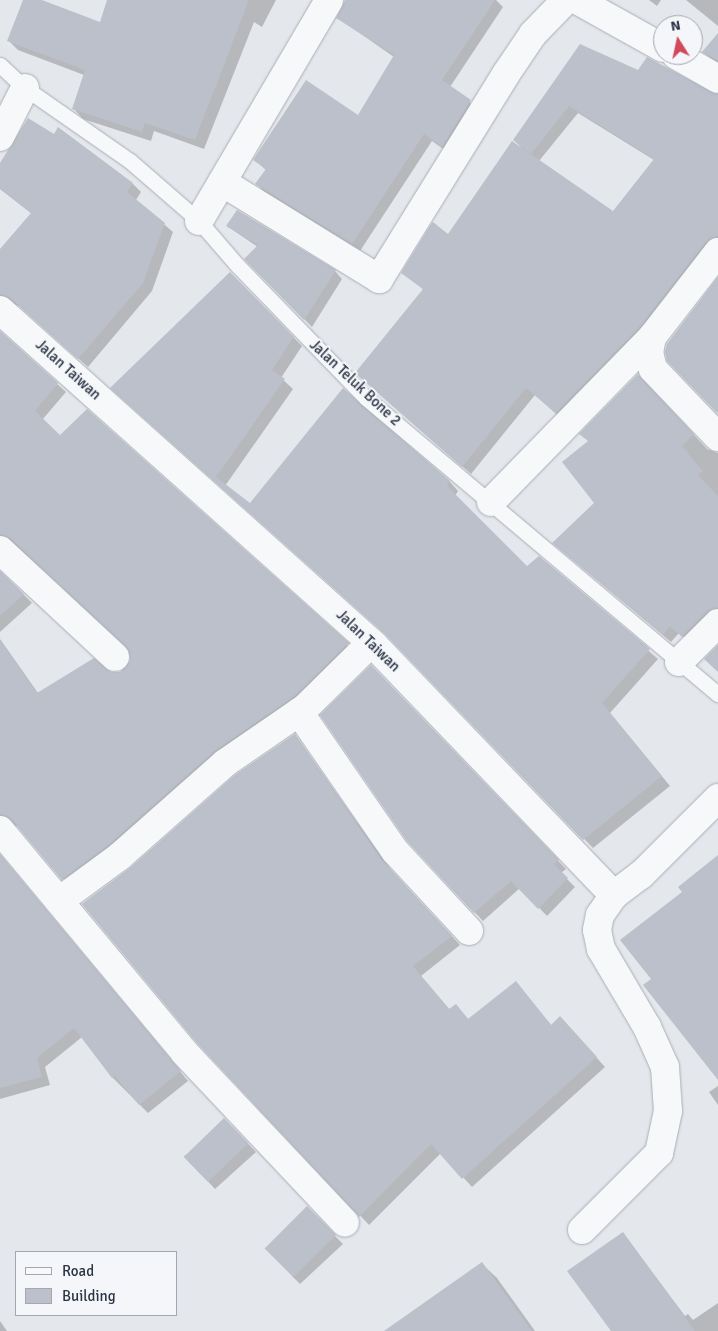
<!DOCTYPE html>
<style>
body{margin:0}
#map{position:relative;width:718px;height:1331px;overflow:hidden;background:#e4e7ec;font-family:Signika,sans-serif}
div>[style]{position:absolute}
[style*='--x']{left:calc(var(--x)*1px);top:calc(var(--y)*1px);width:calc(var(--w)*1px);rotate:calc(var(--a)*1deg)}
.shadow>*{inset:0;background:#0003}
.building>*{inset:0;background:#bbc0ca;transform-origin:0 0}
.roads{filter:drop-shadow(0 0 1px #a9aeb7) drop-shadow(0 0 1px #a9aeb7)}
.service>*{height:15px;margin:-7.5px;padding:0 7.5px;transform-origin:7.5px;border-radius:7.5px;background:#f7f8fa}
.minor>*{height:28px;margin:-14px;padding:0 14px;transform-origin:14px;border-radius:14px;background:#f7f8fa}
span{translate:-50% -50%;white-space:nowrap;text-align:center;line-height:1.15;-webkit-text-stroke:4px #f4f6f9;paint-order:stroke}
.street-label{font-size:15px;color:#2b3445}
.legend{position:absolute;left:15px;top:1251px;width:162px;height:65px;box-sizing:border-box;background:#f4f6f9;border:1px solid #a4a8b1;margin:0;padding:6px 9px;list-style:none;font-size:15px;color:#2b3445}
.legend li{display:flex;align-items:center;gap:10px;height:25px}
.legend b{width:25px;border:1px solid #a4a8b1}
.north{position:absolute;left:653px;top:15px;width:50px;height:50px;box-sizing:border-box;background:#f4f6f9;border:1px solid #a4a8b1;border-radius:50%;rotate:350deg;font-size:14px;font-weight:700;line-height:20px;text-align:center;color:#2b3445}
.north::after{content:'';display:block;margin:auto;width:18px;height:22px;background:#d1495b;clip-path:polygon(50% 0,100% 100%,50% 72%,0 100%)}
</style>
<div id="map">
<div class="shadow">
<i style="clip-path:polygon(24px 0,39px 0,100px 24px,108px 0,276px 0,262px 27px,254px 22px,204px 149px,154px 131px,151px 141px,83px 119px,74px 109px,84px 75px,18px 50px,9px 41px)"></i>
<i style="clip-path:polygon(348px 0,496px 0,503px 7px,450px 87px,478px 109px,450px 154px,432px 141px,360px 251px,264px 192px,257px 184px,266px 170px,255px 160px,358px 116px,394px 57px,338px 18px)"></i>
<i style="clip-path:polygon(649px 0,661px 0,657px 6px)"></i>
<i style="clip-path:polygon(686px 0,718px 0,718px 26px)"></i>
<i style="clip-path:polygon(718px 35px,718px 64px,703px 52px)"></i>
<i style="clip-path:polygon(evenodd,580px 45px,638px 72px,718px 94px,718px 248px,564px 421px,535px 395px,471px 474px,365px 381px,424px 290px,403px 272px,448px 236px,521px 147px,514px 140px,580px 45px,578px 113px,654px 160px,613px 213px,539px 161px,578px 113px)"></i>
<i style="clip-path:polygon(59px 129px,133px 184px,141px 192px,136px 200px,173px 232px,152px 291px,88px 367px,20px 306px,5px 303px,0 306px,0 251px,32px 214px,0 189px,0 166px,54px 135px)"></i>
<i style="clip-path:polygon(227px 226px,335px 271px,342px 279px,312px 327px,246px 259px,258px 247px)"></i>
<i style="clip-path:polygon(230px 273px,302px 346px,281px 378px,293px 389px,225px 486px,250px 505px,343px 390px,450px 482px,458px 491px,455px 496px,527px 568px,539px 557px,658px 659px,610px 713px,670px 786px,593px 848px,393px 640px,112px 388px)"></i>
<i style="clip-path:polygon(0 333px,66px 392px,42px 420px,60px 437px,356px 652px,71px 887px,20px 827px,6px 823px,0 828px,0 639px,38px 693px,121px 673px,131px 661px,127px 646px,13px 543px,0 547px)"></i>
<i style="clip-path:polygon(646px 383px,707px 449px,718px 453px,718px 619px,691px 644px,679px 633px,671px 642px,562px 550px,596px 503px,589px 442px)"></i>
<i style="clip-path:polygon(0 571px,32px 603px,0 632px)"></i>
<i style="clip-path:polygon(371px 666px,566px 869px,561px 873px,575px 887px,547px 916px,520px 888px,483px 921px,408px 840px)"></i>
<i style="clip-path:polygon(295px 735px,391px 870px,460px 945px,421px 976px,450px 1010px,456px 1005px,469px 1020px,516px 983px,552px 1026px,569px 1027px,605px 1067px,472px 1187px,441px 1153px,369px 1225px,198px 1042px,131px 869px)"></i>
<i style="clip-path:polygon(0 855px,188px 1081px,148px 1113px,113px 1078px,82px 1037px,45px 1067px,50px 1085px,0 1099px)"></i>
<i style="clip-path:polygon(718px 1086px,718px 1105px,709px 1092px)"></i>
<i style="clip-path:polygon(233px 1128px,256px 1152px,215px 1189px,184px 1156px)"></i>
<i style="clip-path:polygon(307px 1208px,343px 1244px,300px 1284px,292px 1276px)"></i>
<i style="clip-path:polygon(623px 1233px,685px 1316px,688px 1314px,693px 1320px,718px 1303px,718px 1331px,612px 1331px)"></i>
<i style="clip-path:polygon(482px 1264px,497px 1278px,535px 1331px,387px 1331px)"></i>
<i style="clip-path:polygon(0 1321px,7px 1331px,0 1331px)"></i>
</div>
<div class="building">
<i style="clip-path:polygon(23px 0,42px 0,100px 22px,107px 0,249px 0,195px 140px,145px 123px,142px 132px,72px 109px,85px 70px,7px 41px)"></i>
<i style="clip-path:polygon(345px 0,495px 0,442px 80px,471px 100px,442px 147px,424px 134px,352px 244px,255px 184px,266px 169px,253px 160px,306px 80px,358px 115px,394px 55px,336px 18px)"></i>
<i style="clip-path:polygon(718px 33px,718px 61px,702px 52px)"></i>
<i style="clip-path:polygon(580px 44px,638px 70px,647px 57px,718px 95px,718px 237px,706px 242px,640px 327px,556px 413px,526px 388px,462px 467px,355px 373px,423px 289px,401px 273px,430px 226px,433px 222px,448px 234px,512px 141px,613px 211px,654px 159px,569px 106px,531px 154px,513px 140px)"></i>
<i style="clip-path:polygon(28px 118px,54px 134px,58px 127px,133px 183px,127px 192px,165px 223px,143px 283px,78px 359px,10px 298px,0 295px,0 249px,31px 213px,0 188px,0 163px)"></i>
<i style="clip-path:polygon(237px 210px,336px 270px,304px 320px,244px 259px,258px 245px,226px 226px)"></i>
<i style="clip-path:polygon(230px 272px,294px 337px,272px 370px,285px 379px,216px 477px,250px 503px,343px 388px,450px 481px,447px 486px,527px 566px,539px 556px,650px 649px,602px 703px,662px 776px,583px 840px,385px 634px,110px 388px)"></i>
<i style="clip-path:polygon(718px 277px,718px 412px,717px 413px,667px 361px,665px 352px,667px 344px)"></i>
<i style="clip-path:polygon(0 331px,58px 383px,35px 411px,60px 435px,87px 409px,349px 643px,295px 696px,215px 751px,110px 844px,62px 880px,12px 820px,0 815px,0 640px,37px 693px,94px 658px,111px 672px,120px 672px,130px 661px,130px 653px,11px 539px,0 535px)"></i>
<i style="clip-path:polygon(638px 374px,694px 434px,682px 446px,703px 471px,698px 475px,718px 496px,718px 608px,707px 612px,682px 637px,670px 626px,663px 635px,552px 543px,594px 503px,562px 462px,588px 441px,579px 434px)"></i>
<i style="clip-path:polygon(0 571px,24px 594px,0 616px)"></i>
<i style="clip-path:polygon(718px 645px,718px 672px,704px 659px)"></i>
<i style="clip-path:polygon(371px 665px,559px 860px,554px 864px,568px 878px,538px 909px,511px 881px,474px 913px,407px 841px,320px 715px)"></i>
<i style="clip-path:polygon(295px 734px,382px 860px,452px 936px,413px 966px,449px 1009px,456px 1004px,468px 1019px,516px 981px,551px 1025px,560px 1016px,597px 1057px,462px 1179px,431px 1144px,359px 1217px,197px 1043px,82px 904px,130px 868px,235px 775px)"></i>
<i style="clip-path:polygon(0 854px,181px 1071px,139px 1105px,115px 1076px,112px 1078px,74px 1028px,37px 1058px,42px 1077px,0 1088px)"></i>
<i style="clip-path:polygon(718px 855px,718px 1080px,643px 985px,651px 979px,620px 940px,682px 892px,678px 887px)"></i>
<i style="left:224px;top:1118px;width:35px;height:56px;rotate:46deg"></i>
<i style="left:307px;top:1206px;width:41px;height:60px;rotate:45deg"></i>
<i style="clip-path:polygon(623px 1232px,695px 1331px,611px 1331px,567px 1271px)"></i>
<i style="clip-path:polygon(482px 1262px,532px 1331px,384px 1331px)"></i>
</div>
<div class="roads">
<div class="service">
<i style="--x:0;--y:65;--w:34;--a:43"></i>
<i style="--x:25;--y:88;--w:128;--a:34.8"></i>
<i style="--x:130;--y:161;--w:91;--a:41"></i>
<i style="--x:199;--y:221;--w:58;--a:49.2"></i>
<i style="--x:237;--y:265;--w:185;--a:45.9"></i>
<i style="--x:366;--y:398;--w:460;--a:40.1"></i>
</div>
<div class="minor">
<i style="--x:577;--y:0;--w:98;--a:29.2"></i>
<i style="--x:676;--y:55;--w:48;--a:29.7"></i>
<i style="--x:0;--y:137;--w:55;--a:-63"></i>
<i style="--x:222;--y:182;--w:185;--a:31.7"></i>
<i style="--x:379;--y:279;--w:241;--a:-58.2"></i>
<i style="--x:506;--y:74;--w:48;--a:-56"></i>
<i style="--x:533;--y:34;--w:47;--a:-45.9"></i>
<i style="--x:199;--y:221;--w:256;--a:-59.5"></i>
<i style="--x:718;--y:252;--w:108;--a:127.8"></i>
<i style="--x:652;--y:337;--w:15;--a:101"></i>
<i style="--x:649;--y:352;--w:17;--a:77"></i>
<i style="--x:653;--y:369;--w:94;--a:46.3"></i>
<i style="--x:0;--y:310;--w:502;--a:41.85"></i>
<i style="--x:374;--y:645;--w:347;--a:46.2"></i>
<i style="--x:491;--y:502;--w:231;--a:-45.7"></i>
<i style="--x:0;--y:550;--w:157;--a:42.9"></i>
<i style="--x:679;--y:662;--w:55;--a:-45"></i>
<i style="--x:299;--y:712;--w:169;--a:55.4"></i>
<i style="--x:395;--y:851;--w:109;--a:47.2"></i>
<i style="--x:0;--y:830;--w:290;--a:50.3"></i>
<i style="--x:185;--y:1053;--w:233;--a:46.7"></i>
<i style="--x:59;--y:901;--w:76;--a:-36.4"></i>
<i style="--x:120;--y:856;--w:140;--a:-41.5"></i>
<i style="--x:225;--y:763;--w:97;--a:-34.5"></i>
<i style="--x:305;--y:708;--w:93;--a:-44.6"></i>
<i style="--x:582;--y:1230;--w:109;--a:-45"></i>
<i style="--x:659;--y:1153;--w:43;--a:-77.9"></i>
<i style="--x:668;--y:1111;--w:44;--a:-93.9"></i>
<i style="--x:665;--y:1067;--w:44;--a:-114.2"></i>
<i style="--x:647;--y:1027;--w:91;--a:-120.5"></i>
<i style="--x:601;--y:949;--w:19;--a:-102"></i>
<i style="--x:597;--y:930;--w:15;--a:-79"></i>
<i style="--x:600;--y:915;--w:24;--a:-55"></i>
<i style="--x:614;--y:895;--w:34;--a:-37"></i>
<i style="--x:641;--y:875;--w:109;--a:-45"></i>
</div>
</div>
<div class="street-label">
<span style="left:68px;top:370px;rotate:42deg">Jalan Taiwan</span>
<span style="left:355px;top:383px;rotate:43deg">Jalan Teluk Bone 2</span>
<span style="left:368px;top:641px;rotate:44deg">Jalan Taiwan</span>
</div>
<ul class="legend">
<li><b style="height:6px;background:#f7f8fa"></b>Road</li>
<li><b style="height:14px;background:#bbc0ca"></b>Building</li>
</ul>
<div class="north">N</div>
</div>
